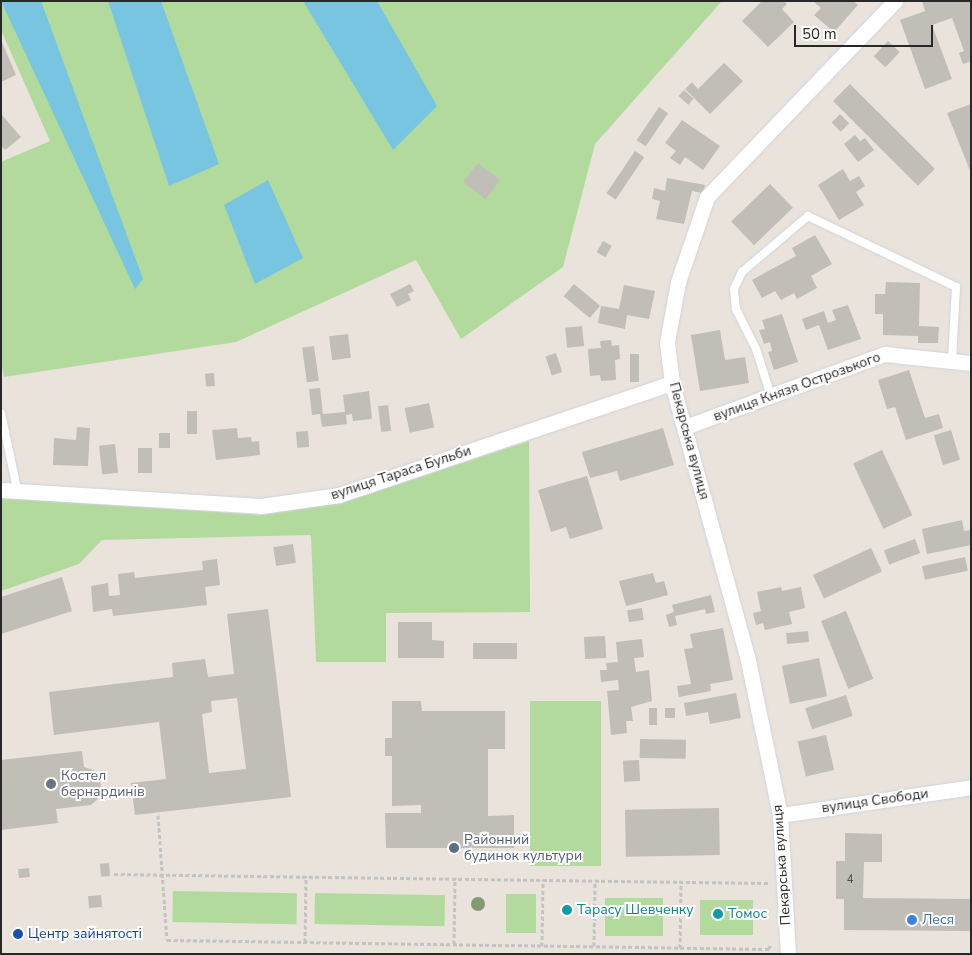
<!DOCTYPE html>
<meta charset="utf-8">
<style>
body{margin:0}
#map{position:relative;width:972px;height:955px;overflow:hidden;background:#e9e3db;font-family:"Nunito Sans",sans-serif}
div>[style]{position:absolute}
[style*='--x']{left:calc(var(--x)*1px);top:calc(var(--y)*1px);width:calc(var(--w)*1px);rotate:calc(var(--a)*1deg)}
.green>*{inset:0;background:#b2da9c;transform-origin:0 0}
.water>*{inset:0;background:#77c5e1}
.building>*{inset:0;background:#c1bdb7;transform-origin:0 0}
.path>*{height:3px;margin-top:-1.5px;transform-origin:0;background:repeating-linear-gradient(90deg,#c3c3c3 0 4px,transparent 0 6.5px)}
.roads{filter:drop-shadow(0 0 1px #d0d3df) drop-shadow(0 0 1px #d0d3df)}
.service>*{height:8px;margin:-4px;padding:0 4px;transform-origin:4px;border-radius:4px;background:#fff}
.minor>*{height:15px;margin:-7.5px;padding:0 7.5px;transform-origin:7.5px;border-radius:7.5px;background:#fff}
.trees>*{width:14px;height:14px;margin:-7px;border-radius:50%;background:#829974}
.dots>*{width:14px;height:14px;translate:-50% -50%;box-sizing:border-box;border:2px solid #fff;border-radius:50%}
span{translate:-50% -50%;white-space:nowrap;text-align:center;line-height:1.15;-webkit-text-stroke:4px #fff;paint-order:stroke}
.number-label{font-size:11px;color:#4e4d4c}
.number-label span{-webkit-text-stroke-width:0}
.street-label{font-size:14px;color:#282828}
.worship-label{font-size:14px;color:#5b616d}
.left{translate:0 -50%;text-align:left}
.service-label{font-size:14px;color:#4e5e75}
.culture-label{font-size:14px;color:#0d838f}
.shop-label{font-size:14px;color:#366cbe}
.transit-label{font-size:14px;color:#164399}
.frame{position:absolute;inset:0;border:2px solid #282828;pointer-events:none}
.scale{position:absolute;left:794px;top:25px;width:139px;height:22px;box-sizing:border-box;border:2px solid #282828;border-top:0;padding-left:6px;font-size:15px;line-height:18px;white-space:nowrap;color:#282828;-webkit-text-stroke:4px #fff;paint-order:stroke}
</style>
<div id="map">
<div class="green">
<i style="clip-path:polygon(1px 1px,722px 1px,595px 144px,563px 267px,461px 339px,416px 260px,236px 342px,4px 377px,1px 362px,1px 162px,50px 141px,1px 30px)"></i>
<i style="clip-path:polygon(529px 441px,530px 612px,386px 613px,386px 662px,316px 662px,311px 535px,102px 540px,79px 564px,1px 591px,1px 498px,262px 515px,341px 503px)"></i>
<i style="left:530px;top:701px;width:71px;height:165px"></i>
<i style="left:173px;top:891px;width:124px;height:31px;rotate:1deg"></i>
<i style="left:315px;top:893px;width:130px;height:31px;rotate:1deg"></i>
<i style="left:506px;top:894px;width:30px;height:39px"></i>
<i style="left:605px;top:898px;width:58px;height:38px"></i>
<i style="left:700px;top:900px;width:53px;height:35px"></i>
</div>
<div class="water">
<i style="clip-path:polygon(1px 1px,41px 1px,143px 279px,135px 289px)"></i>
<i style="clip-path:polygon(108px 1px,161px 1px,219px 164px,169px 186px)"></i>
<i style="clip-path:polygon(303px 1px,377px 1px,437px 106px,393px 150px)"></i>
<i style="clip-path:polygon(268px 180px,303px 258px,255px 284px,224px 205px)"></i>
</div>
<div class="building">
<i style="clip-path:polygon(762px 1px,784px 1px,787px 4px,782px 9px,794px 22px,768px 47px,742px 21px)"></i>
<i style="clip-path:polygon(813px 1px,853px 1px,858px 5px,834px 32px,814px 15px,821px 8px)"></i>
<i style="clip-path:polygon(922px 1px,971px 1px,971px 61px,963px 64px,959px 53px,964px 51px,952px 18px,932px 25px,952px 79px,925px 89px,900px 20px,925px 11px)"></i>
<i style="clip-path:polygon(1px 40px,16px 75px,1px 82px)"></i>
<i style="left:888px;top:41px;width:16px;height:21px;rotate:43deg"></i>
<i style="clip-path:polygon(724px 63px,743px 81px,710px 114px,685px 89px,692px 82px,698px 89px)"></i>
<i style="left:850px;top:84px;width:120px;height:24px;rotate:45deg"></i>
<i style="left:684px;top:90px;width:13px;height:8px;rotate:42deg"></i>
<i style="clip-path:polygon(971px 104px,971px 173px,947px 113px)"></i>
<i style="left:659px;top:107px;width:11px;height:40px;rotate:34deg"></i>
<i style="clip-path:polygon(1px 114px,21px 137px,5px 150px,1px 146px)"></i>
<i style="left:840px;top:114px;width:13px;height:12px;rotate:45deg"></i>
<i style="clip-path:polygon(682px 120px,720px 146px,703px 170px,685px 157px,680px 165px,670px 158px,676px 151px,665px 143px)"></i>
<i style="clip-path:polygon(855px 135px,860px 141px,865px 138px,874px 150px,858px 162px,844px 144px)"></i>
<i style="left:635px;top:151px;width:11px;height:51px;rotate:34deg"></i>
<i style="left:478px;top:163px;width:28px;height:24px;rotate:38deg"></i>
<i style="clip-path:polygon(843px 169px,850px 181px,859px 176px,865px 186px,856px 192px,864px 205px,839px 220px,818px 185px)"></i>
<i style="clip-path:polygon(667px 178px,705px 185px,703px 193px,692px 191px,684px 224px,656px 219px,660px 201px,652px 199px,654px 188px,665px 191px)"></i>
<i style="left:770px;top:184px;width:33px;height:54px;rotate:46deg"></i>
<i style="clip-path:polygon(815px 235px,832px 264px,811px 276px,817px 288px,797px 299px,794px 293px,781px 300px,775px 291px,762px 298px,752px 280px,796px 256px,792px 248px)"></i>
<i style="left:603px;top:241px;width:10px;height:13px;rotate:29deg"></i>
<i style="clip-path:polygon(886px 282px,920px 283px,919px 326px,939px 327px,938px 343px,918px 343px,918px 336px,883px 335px,883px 314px,875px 314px,875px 294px,885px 294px)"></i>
<i style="clip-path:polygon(410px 284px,414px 291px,408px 294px,411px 300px,397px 307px,390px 294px)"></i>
<i style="left:574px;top:284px;width:34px;height:16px;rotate:40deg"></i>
<i style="clip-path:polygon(624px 285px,655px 291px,649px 319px,627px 315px,625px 329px,598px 323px,601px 306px,619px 309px)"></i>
<i style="clip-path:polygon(848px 305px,861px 339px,828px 350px,819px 325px,806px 330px,802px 319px,824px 311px,828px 323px,836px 320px,832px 310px)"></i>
<i style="clip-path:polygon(782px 314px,798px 362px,774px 370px,768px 352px,772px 351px,770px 342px,764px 344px,759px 330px,765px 329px,762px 320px)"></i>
<i style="left:582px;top:326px;width:20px;height:17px;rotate:84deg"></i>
<i style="clip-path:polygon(720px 330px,725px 360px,745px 357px,749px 383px,700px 391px,691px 335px)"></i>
<i style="left:348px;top:334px;width:24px;height:19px;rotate:83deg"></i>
<i style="clip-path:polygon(611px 340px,612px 346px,619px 345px,620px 359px,615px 360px,616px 380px,601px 381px,600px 375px,590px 376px,588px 349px,601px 348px,600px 341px)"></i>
<i style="left:314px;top:346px;width:35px;height:12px;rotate:82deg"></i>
<i style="left:556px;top:353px;width:20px;height:11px;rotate:72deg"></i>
<i style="left:630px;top:354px;width:9px;height:28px"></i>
<i style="clip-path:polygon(909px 370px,925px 418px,939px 414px,943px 428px,906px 440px,895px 407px,887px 409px,878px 380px)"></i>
<i style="left:214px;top:373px;width:13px;height:9px;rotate:86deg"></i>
<i style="clip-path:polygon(320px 388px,323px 414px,345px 412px,343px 395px,369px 391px,372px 419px,353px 421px,352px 414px,346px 415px,347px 424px,322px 427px,320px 414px,312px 415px,309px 389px)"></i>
<i style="left:429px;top:403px;width:25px;height:25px;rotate:78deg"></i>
<i style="left:388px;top:405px;width:26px;height:10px;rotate:83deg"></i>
<i style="left:187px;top:411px;width:10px;height:23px"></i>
<i style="clip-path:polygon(77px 427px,90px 428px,88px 466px,53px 465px,54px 438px,76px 440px)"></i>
<i style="clip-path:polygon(237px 428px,238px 438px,251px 437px,252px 442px,259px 441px,260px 455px,216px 460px,212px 430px)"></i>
<i style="clip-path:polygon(663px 428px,674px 465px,620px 481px,617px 471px,590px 478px,582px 452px)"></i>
<i style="left:951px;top:430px;width:31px;height:18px;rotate:73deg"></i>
<i style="left:308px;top:431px;width:16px;height:12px;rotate:86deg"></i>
<i style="left:159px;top:433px;width:11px;height:15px"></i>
<i style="left:115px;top:444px;width:29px;height:16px;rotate:84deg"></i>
<i style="left:138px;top:448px;width:14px;height:25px"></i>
<i style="left:882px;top:450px;width:72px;height:32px;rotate:65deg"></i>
<i style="clip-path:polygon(587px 476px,603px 529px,570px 539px,566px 527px,551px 532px,538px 490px)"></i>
<i style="clip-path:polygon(962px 520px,964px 531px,971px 530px,971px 545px,927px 554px,922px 529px)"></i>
<i style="left:915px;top:539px;width:15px;height:33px;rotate:70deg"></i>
<i style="left:293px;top:544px;width:19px;height:20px;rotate:81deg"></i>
<i style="left:871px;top:548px;width:26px;height:64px;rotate:65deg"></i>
<i style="left:965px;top:557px;width:14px;height:44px;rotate:78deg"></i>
<i style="clip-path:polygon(217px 559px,220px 585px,205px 587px,207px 605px,113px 616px,112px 609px,93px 612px,91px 586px,108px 583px,109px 596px,120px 595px,118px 574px,134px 572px,135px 578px,203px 570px,202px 561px)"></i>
<i style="clip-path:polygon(653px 573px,656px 583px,664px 581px,668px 595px,626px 606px,619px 581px)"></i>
<i style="clip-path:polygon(62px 577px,72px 611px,1px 634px,1px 597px)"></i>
<i style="clip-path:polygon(781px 587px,782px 591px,801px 587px,805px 608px,789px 612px,792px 624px,765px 630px,763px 623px,756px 625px,753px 613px,761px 611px,757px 592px)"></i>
<i style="clip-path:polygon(711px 595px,715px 612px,706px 614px,705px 609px,675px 616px,677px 625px,669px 627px,666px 615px,674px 612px,672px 605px)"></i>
<i style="left:642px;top:608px;width:12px;height:15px;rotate:81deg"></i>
<i style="clip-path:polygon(evenodd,268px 609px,291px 797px,135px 815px,131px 783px,166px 779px,159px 722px,54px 735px,49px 692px,173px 677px,172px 663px,205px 659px,208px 677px,234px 674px,227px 614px,268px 609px,237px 698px,246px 769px,209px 773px,202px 714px,212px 712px,211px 701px,237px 698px)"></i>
<i style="left:846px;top:611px;width:73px;height:27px;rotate:68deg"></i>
<i style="clip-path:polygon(398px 622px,432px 622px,432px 640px,444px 641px,444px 658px,398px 658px)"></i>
<i style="clip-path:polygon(723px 628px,733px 680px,710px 684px,711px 691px,679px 697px,677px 686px,691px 684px,684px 649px,693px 648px,690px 634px)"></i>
<i style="left:808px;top:631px;width:11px;height:22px;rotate:85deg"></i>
<i style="left:605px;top:636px;width:22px;height:21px;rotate:87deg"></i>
<i style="clip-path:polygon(642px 639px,644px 657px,634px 658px,636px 672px,649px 670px,652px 701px,631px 707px,633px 721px,626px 721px,627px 733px,611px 735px,607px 691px,619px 690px,618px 680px,601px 682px,600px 670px,607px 670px,606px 663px,618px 662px,616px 642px)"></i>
<i style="left:473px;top:643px;width:44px;height:16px"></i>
<i style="left:819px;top:658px;width:39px;height:38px;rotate:78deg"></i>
<i style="clip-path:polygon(736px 693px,741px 718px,710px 724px,708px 712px,686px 716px,684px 703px)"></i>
<i style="left:846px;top:695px;width:22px;height:43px;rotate:72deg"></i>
<i style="clip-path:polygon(392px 701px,421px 701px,422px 711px,505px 711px,505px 749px,488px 749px,488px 816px,514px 815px,514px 848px,386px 848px,385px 813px,421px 813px,421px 805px,392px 806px,392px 756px,385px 756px,385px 738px,392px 738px)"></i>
<i style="left:657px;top:708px;width:17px;height:8px;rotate:90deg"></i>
<i style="left:665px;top:708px;width:10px;height:10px"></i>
<i style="left:826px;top:735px;width:36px;height:29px;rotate:77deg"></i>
<i style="left:640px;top:739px;width:46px;height:19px;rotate:1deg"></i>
<i style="clip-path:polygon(82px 751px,84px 767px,99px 772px,102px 795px,91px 805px,56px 809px,58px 823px,1px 830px,1px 760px)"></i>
<i style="left:639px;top:760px;width:21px;height:16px;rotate:87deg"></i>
<i style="left:719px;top:808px;width:47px;height:94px;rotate:89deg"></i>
<i style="clip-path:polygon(845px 833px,882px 834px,882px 862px,864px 862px,863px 898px,971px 899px,971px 931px,844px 930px,844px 899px,836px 899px,836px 861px,845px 861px)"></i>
<i style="left:109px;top:863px;width:13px;height:9px;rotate:86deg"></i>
<i style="left:29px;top:868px;width:9px;height:11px;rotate:84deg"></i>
<i style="left:101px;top:895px;width:12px;height:13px;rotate:85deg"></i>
</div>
<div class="path">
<i style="--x:158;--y:815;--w:125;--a:85.9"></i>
<i style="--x:167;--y:940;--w:602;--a:0.86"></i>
<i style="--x:769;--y:949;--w:4;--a:-76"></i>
<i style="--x:114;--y:874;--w:655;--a:0.79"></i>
<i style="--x:305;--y:942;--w:66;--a:-89.1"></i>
<i style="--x:454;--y:944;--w:66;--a:-89.1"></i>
<i style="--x:542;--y:946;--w:67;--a:-89.1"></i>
<i style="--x:594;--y:946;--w:66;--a:-89.1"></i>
<i style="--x:680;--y:948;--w:67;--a:-89.1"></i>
</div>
<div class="roads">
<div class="service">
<i style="--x:771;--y:396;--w:49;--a:-107.7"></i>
<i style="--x:756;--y:349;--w:45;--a:-116.6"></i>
<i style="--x:736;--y:309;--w:20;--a:-96"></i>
<i style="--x:734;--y:289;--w:19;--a:-65"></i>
<i style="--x:742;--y:272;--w:87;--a:-40.3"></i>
<i style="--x:808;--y:216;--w:164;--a:25.6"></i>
<i style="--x:956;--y:287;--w:74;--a:93.1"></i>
<i style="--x:1;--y:413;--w:78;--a:78.1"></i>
</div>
<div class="minor">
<i style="--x:685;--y:427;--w:213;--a:-20.1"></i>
<i style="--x:885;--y:354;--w:86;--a:6"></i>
<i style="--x:1;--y:490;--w:260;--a:3.5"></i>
<i style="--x:261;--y:506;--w:79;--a:-8"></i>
<i style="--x:339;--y:495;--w:351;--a:-18.6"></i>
<i style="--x:780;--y:815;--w:193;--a:-8.3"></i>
<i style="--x:788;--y:954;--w:139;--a:-93.3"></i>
<i style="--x:780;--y:815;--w:162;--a:-101.7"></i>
<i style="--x:747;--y:656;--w:283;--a:-105.4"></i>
<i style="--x:672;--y:383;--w:41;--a:-97"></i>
<i style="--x:667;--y:342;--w:61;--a:-79.6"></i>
<i style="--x:678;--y:282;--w:90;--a:-71.2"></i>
<i style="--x:707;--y:197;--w:272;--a:-46.2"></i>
</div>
</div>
<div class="trees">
<i style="left:478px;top:904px"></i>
</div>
<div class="dots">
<i style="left:51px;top:784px;background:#6b7280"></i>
<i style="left:454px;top:848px;background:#5c6f8a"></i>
<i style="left:567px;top:910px;background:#0f9aa8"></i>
<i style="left:718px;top:914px;background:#0f9aa8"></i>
<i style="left:912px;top:920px;background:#3f7fe0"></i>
<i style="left:18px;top:934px;background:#1a4fb4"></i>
</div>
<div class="number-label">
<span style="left:850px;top:880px">4</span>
</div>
<div class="street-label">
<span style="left:797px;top:387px;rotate:-20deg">вулиця Князя Острозького</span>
<span style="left:689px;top:441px;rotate:75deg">Пекарська вулиця</span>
<span style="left:401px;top:473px;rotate:-18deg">вулиця Тараса Бульби</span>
<span style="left:875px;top:801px;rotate:-8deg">вулиця Свободи</span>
<span style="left:782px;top:865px;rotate:-94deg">Пекарська вулиця</span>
</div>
<div class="worship-label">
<span class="left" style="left:61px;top:784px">Костел<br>бернардинів</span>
</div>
<div class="service-label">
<span class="left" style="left:464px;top:848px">Районний<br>будинок культури</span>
</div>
<div class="culture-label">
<span class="left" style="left:577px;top:910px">Тарасу Шевченку</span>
<span class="left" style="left:728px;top:914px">Томос</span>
</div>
<div class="shop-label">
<span class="left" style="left:922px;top:920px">Леся</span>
</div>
<div class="transit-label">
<span class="left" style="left:28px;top:934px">Центр зайнятості</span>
</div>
<div class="frame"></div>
<div class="scale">50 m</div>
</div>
